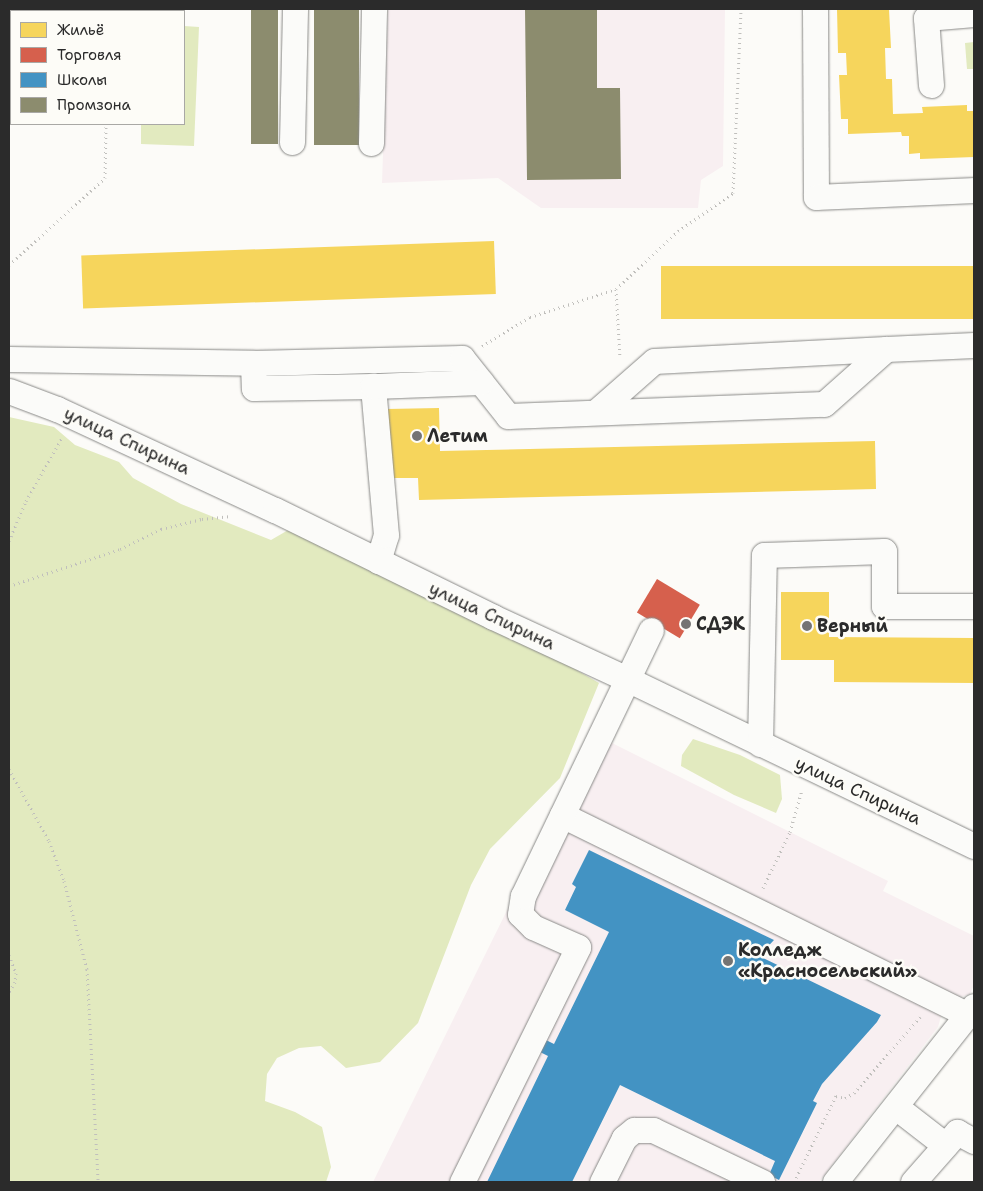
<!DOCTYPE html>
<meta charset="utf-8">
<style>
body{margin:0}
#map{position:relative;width:983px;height:1191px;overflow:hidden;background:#fcfbf8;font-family:"Shantell Sans",sans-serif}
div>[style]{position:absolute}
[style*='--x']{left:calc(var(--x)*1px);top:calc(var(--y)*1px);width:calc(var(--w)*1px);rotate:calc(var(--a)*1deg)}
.built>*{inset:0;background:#f8eff1}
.green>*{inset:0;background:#e2eabf}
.homes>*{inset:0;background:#f6d55c;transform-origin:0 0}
.shops>*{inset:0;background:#d6604d;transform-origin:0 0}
.schools>*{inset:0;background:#4393c3}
.industry>*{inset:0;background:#8c8c6e;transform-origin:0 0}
.path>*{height:3px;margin-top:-1.5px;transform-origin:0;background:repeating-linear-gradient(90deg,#c0bfbc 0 1px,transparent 0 5px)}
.roads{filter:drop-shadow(0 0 1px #898987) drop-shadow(0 0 1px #898987)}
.minor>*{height:25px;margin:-12.5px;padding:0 12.5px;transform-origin:12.5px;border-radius:12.5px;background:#fbfbf9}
.dots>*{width:14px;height:14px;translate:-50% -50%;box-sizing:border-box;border:2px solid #fdfcf7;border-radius:50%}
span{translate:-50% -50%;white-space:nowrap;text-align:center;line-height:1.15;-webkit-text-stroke:5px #fdfcf7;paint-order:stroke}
.poi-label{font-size:18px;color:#2b2b2b;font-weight:700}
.left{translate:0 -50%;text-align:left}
.street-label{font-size:18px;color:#2b2b2b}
.frame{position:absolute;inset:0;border:10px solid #2b2b2b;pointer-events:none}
.legend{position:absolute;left:10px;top:10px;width:175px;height:115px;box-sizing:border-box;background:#fdfcf7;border:1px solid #a9a8a5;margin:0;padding:6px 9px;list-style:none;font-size:15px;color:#2b2b2b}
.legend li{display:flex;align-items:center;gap:10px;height:25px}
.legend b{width:25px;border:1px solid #a9a8a5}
</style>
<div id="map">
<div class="built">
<i style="clip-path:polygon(388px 9px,725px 9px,723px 166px,701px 180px,698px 208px,541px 208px,498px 178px,382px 183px)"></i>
<i style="clip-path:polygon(594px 734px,888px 881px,883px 891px,974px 936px,974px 985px,970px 994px,951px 1000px,942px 1013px,938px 1027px,819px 1182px,373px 1182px)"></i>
</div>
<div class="green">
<i style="clip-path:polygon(184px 26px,199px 27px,194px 146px,141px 144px,141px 124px,184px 124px)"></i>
<i style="clip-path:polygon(974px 42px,974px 69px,967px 69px,965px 43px)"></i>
<i style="clip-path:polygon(9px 417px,54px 427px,75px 445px,119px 462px,133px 478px,181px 504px,271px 540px,290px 529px,542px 650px,599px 683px,560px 778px,490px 849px,471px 885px,418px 1023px,380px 1062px,346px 1068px,321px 1046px,299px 1048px,277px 1058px,267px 1074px,265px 1101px,295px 1112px,322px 1127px,331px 1167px,326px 1182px,9px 1182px)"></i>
<i style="clip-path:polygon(693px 739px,740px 755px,780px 775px,782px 799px,776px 813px,734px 795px,681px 766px,682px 755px)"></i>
</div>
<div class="homes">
<i style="clip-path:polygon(837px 9px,889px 9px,891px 48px,885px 48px,886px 79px,892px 79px,893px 114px,923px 113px,922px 107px,967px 105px,967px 111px,974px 111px,974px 157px,920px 159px,920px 153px,909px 154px,909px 136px,902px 136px,901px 132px,848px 134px,848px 119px,841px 119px,839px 75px,847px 75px,846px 53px,838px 53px)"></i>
<i style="left:494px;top:241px;width:53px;height:413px;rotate:88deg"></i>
<i style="left:974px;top:266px;width:53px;height:313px;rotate:90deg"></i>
<i style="clip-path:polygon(439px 408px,440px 451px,875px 441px,876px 489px,419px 500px,418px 478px,389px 478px,387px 409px)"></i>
<i style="clip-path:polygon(781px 592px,829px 592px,829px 637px,974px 638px,974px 683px,834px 682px,834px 660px,781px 660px)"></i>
</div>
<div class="shops">
<i style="left:657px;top:579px;width:50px;height:39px;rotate:31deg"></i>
</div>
<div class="schools">
<i style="clip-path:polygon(589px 850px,774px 940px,759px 956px,881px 1015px,877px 1022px,822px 1084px,813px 1101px,817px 1103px,779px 1180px,769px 1175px,775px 1161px,620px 1085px,572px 1182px,487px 1182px,548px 1056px,536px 1050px,542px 1038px,554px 1044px,609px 932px,565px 910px,576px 887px,572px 884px)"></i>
</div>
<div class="industry">
<i style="left:251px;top:9px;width:27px;height:135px"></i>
<i style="left:314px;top:9px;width:45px;height:136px"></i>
<i style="clip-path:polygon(525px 9px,597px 9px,597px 88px,620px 88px,621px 179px,527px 180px)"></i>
</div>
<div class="path">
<i style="--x:26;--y:9;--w:4;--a:27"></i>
<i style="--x:105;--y:11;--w:2;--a:-63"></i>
<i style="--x:9;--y:104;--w:2;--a:-27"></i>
<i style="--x:9;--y:265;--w:130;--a:-42.2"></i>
<i style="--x:105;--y:178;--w:54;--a:-88.9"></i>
<i style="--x:616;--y:289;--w:69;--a:86.7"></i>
<i style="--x:482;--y:346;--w:56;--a:-31.1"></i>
<i style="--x:530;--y:317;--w:90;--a:-18"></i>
<i style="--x:616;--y:289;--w:85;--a:-43.1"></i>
<i style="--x:678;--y:231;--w:67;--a:-34.6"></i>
<i style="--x:733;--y:193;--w:184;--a:-87.5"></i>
<i style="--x:9;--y:541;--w:43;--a:-67"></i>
<i style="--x:26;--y:501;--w:73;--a:-60.3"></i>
<i style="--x:9;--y:586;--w:117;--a:-18.4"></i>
<i style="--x:120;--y:549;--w:46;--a:-26"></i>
<i style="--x:161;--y:529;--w:42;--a:-13.7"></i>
<i style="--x:202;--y:519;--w:27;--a:-6"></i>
<i style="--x:9;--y:769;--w:82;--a:60.9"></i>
<i style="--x:49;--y:841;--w:43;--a:69.4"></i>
<i style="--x:64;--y:881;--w:91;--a:75.4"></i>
<i style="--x:87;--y:969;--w:213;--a:87"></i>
<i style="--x:763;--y:888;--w:62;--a:-64.3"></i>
<i style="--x:790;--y:832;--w:44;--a:-74.1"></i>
<i style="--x:9;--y:955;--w:19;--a:69"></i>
<i style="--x:16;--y:973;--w:9;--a:96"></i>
<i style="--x:15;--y:982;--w:12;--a:121"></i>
<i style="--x:794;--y:1182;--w:96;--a:-64"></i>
<i style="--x:836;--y:1096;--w:9;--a:13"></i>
<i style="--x:845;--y:1098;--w:10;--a:-29"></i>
<i style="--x:854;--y:1093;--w:101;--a:-49"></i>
</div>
<div class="roads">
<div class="minor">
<i style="--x:815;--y:9;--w:188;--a:89.7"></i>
<i style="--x:816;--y:197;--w:158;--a:-2.5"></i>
<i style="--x:931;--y:85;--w:67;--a:-94.3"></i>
<i style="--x:926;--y:18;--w:48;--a:-4.8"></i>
<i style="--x:292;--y:142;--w:133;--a:-88.7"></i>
<i style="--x:371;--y:143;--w:134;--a:-88.7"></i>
<i style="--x:9;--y:359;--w:244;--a:0.9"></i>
<i style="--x:253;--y:363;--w:209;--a:-1.4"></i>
<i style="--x:462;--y:358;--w:74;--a:51.6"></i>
<i style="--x:508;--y:416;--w:316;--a:-2.2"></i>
<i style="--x:824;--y:404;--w:83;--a:-41.6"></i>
<i style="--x:886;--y:349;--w:88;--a:-2.6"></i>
<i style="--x:253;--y:363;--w:25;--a:88"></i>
<i style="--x:254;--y:388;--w:119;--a:-1"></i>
<i style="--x:9;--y:391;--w:51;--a:20.6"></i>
<i style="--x:57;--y:409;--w:240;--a:24.9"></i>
<i style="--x:275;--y:510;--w:243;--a:26.1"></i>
<i style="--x:493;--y:617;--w:148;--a:24.8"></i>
<i style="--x:627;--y:679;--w:385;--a:25.7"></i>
<i style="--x:596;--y:412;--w:77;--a:-41.3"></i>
<i style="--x:654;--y:361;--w:232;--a:-3"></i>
<i style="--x:378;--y:561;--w:27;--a:-73"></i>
<i style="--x:386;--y:535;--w:150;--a:-95"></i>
<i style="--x:373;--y:386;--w:108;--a:-2.1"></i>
<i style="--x:760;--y:744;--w:189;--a:-88.8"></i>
<i style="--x:764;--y:555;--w:120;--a:-1.9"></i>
<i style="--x:884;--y:551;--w:55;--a:90"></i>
<i style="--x:884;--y:606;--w:90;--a:0"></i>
<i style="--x:562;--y:815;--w:451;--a:26.2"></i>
<i style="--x:896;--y:1107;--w:62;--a:37.8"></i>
<i style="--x:462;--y:1182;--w:262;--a:-63.7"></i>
<i style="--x:578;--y:947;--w:49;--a:-156"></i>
<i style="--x:533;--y:927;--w:18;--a:-135"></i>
<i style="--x:520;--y:914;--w:18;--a:-81"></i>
<i style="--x:523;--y:896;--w:295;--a:-64.3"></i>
<i style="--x:602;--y:1182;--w:49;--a:-63.4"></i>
<i style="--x:624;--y:1138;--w:13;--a:-39"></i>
<i style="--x:634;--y:1130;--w:19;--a:0"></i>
<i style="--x:653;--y:1130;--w:121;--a:25.5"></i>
<i style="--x:835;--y:1182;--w:224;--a:-51.7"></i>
<i style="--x:913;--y:1182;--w:67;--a:-48.7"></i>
<i style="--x:957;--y:1132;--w:19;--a:28"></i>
</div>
</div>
<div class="dots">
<i style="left:417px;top:436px;background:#747473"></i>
<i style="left:686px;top:624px;background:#747473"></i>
<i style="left:807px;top:626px;background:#747473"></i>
<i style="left:728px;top:961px;background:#747473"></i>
</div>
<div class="poi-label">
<span class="left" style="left:427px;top:436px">Летим</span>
<span class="left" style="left:696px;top:624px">СДЭК</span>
<span class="left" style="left:817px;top:626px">Верный</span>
<span class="left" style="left:738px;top:961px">Колледж<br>«Красносельский»</span>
</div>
<div class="street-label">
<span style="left:127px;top:441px;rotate:25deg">улица Спирина</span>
<span style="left:492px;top:616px;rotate:25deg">улица Спирина</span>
<span style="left:858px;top:791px;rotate:25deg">улица Спирина</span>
</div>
<div class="frame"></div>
<ul class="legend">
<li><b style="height:14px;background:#f6d55c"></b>Жильё</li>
<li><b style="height:14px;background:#d6604d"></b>Торговля</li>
<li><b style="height:14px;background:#4393c3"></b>Школы</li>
<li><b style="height:14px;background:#8c8c6e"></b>Промзона</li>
</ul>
</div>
